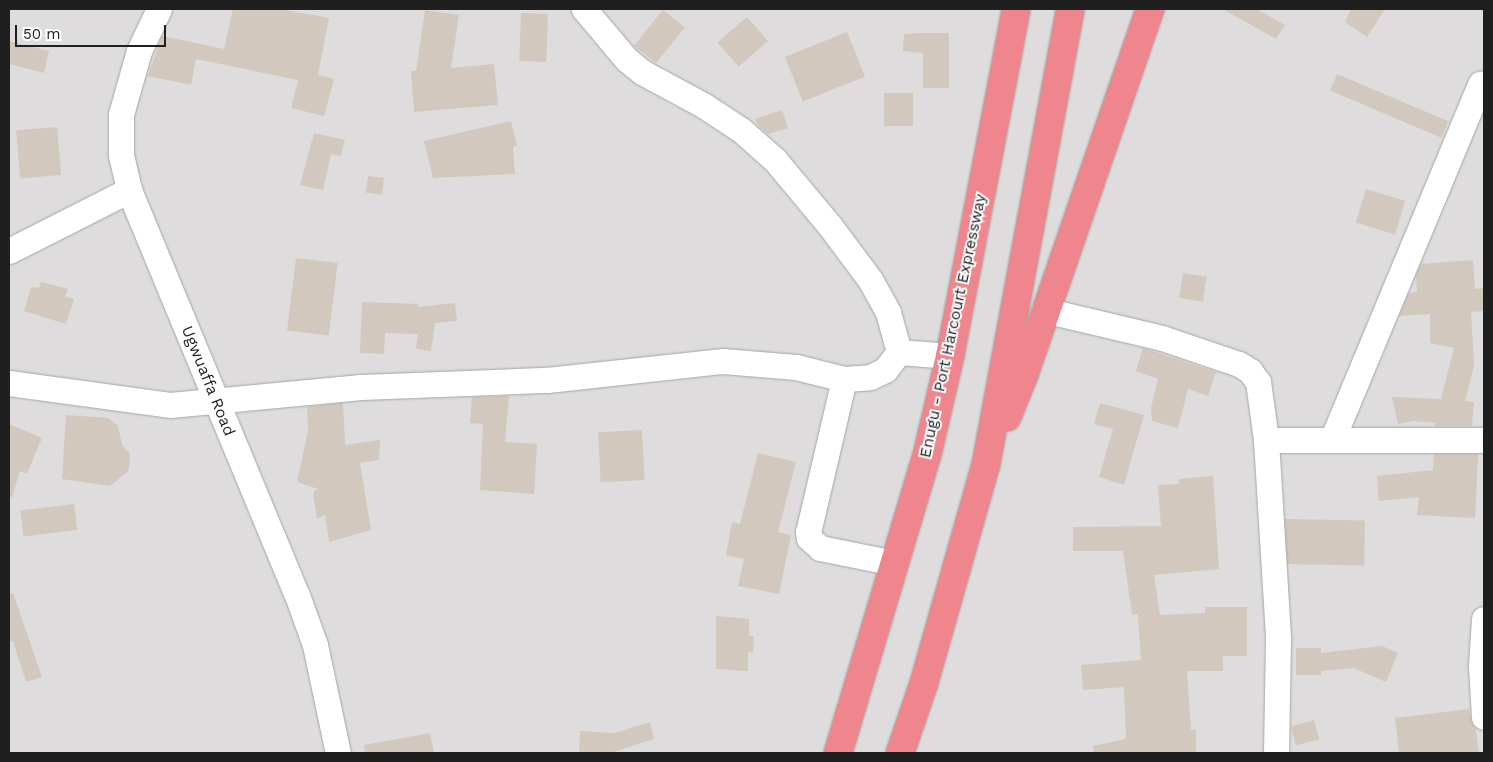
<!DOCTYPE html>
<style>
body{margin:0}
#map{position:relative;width:1493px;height:762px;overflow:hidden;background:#f1eee5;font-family:"Work Sans",sans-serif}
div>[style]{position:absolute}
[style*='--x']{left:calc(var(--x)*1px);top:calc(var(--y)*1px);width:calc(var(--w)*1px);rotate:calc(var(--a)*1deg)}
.residential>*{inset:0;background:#dedcdc;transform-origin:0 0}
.building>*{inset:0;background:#d2c8bd;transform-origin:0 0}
.roads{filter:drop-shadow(0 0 1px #a6a6a6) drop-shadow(0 0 1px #a6a6a6)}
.minor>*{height:25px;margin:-12.5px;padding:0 12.5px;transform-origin:12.5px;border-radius:12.5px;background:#fff}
.highway>*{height:28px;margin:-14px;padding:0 14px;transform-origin:14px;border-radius:14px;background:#ef868d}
span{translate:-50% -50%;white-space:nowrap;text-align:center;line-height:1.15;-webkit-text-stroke:4px #fff;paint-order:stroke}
.street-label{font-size:16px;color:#1f1f1f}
.frame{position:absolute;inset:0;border:10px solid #1f1f1f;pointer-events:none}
.scale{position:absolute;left:15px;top:25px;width:151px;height:22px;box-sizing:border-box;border:2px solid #1f1f1f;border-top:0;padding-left:6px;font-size:15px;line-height:18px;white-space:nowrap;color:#1f1f1f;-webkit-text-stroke:4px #fff;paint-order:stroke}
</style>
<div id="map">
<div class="residential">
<i style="left:9px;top:9px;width:1475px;height:744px"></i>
</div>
<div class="building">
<i style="clip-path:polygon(233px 9px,279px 9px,329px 18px,318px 75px,334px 79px,324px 116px,291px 108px,298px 80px,196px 59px,191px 85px,148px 76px,162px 36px,224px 49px)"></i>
<i style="clip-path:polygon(1223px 9px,1256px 9px,1285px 25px,1276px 39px)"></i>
<i style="clip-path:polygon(1351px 9px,1385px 9px,1367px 37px,1345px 22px)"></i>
<i style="clip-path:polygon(425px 10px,459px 15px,451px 68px,494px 64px,498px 105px,414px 112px,411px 71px,416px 71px)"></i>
<i style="left:663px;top:10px;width:28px;height:46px;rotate:39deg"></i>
<i style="left:521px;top:13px;width:27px;height:48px;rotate:2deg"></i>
<i style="left:747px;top:17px;width:32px;height:39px;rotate:49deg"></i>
<i style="left:847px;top:32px;width:48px;height:67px;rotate:68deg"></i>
<i style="clip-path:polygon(923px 33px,949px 33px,949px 88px,923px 88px,923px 53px,903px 51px,904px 34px)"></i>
<i style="clip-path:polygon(9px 41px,49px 51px,44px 73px,9px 64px)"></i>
<i style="left:1337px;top:74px;width:121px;height:18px;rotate:23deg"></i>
<i style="left:884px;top:93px;width:29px;height:33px"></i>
<i style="clip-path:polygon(782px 110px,788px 128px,768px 134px,758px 125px,755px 119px)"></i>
<i style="clip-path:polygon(511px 121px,517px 146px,513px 147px,515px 174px,433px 178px,424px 141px)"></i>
<i style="left:57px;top:127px;width:48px;height:41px;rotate:85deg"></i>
<i style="clip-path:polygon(314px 133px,345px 140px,341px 156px,331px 154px,323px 190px,300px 185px)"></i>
<i style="left:368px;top:176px;width:16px;height:17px;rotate:7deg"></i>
<i style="left:1366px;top:189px;width:41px;height:35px;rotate:17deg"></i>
<i style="left:296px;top:258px;width:42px;height:73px;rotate:7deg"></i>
<i style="clip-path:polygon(1473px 260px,1475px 289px,1484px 288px,1484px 311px,1471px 312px,1474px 366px,1465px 401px,1474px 402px,1472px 426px,1435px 426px,1435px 423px,1414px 421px,1398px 424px,1392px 397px,1441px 399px,1454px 348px,1430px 343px,1430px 314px,1399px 316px,1409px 293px,1417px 292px,1416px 275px,1421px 264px)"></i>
<i style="left:1183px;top:273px;width:24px;height:25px;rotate:9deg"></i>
<i style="clip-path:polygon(41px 282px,68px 289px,65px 297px,74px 299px,66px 324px,24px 311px,31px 287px,39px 288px)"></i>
<i style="clip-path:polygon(362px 302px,418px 304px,418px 307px,455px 303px,457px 321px,435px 323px,431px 351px,416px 349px,418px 334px,385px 333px,384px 354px,360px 353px)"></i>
<i style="clip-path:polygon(1143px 348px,1216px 372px,1208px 396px,1188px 389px,1178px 428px,1152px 421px,1151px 408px,1158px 379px,1136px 371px)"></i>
<i style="clip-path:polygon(509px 396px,505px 442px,537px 444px,534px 494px,480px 490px,483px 424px,470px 423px,472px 397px)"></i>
<i style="clip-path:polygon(343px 403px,345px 445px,380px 440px,379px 460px,360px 463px,371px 530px,329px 542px,325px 515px,317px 519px,313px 492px,318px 489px,297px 482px,308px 431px,307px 407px)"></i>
<i style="clip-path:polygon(1100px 403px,1144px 415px,1124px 485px,1099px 477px,1113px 429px,1094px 424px)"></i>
<i style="clip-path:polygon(66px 415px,108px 418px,118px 426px,122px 445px,130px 454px,129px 470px,110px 486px,62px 479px)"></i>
<i style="clip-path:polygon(9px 424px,42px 438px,27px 474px,20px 471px,12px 497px,9px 497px)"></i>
<i style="left:642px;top:430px;width:50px;height:44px;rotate:87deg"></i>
<i style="clip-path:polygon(758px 453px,796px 462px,778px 532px,791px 535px,779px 594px,738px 586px,744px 559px,726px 555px,732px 522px,740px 524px)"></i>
<i style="clip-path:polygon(1434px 454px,1478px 454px,1475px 518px,1417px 515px,1419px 497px,1379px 501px,1377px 476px,1433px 470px)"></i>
<i style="clip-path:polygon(1213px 476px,1219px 569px,1154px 575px,1160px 615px,1205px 613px,1205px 607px,1247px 607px,1247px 656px,1223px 656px,1223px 671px,1187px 671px,1191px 730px,1196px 730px,1196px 753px,1094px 753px,1093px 746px,1126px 739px,1124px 687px,1083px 690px,1081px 665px,1141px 660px,1138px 614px,1132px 615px,1123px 551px,1073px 551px,1073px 527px,1161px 526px,1158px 485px,1179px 484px,1179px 479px)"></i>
<i style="left:74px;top:504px;width:26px;height:54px;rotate:83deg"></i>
<i style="left:1285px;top:519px;width:80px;height:45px;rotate:1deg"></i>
<i style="clip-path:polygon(13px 593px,42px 677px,26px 682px,13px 641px,9px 642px,9px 594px)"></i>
<i style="clip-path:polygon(716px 616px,749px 619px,749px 636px,754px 636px,753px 653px,748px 652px,748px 671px,716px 669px)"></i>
<i style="clip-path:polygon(1382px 646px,1398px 653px,1386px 682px,1354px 668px,1321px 671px,1321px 675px,1296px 675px,1296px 648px,1321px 648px,1321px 653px)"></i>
<i style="clip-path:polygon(1469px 709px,1472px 724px,1476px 729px,1479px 753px,1399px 753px,1395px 718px)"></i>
<i style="left:1314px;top:720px;width:20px;height:24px;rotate:75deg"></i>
<i style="clip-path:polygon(650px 722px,654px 739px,610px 753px,579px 753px,580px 731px,615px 733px)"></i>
<i style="clip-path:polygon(430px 733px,434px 753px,365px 753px,364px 745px)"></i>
</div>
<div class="roads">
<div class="minor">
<i style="--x:159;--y:9;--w:47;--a:115.5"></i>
<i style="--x:139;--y:51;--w:66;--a:105.9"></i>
<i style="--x:121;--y:114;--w:41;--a:90"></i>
<i style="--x:121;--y:155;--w:36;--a:77"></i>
<i style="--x:129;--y:190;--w:438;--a:67.5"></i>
<i style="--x:297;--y:595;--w:53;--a:70.2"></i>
<i style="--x:315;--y:645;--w:110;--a:78"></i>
<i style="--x:9;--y:251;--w:135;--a:-26.9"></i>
<i style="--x:1044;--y:310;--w:121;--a:13.3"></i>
<i style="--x:1162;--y:338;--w:81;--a:18.7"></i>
<i style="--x:1239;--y:364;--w:13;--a:32"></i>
<i style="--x:1250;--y:371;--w:14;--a:54"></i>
<i style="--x:1258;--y:382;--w:59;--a:82.1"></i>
<i style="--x:1266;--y:440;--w:218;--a:0"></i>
<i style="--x:899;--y:352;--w:51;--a:4.5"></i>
<i style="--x:844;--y:379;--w:157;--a:103.2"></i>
<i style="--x:808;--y:532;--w:6;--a:81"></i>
<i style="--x:809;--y:538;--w:15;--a:42"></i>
<i style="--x:820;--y:548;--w:76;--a:11.3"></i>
<i style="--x:9;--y:383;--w:162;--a:7.8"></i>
<i style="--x:170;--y:405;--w:192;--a:-5.4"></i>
<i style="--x:361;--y:387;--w:186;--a:-2.2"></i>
<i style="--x:547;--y:380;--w:177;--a:-6.2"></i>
<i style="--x:723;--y:361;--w:73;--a:4.7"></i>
<i style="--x:796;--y:367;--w:49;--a:14"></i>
<i style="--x:844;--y:379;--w:26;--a:-4"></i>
<i style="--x:870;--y:377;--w:17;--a:-25"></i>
<i style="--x:885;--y:370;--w:23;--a:-52"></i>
<i style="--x:899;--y:352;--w:41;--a:-105.4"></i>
<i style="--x:888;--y:312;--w:35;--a:-119"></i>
<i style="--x:871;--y:281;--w:69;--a:-126.7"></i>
<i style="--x:830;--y:226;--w:86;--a:-129.8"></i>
<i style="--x:775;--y:160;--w:45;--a:-138.6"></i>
<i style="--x:741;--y:130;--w:45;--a:-146.7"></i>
<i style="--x:703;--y:105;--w:69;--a:-151.6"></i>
<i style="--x:642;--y:72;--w:19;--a:-141"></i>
<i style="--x:627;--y:60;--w:67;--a:-130.1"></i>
<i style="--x:1266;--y:440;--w:199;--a:86.5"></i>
<i style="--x:1278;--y:639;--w:114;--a:91"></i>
<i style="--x:1332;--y:440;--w:386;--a:-67.4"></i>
<i style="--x:1484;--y:619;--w:47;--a:93.7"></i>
<i style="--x:1481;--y:666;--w:51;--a:86.6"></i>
</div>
<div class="highway">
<i style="--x:1007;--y:417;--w:45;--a:-68"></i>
<i style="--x:1024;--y:375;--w:387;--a:-71"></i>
<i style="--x:838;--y:753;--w:311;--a:-73.4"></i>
<i style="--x:927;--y:455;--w:102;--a:-76.9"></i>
<i style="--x:950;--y:356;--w:353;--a:-79.2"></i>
<i style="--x:900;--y:753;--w:74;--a:-71.1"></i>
<i style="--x:924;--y:683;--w:228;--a:-74.2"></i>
<i style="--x:986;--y:464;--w:463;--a:-79.5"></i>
</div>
</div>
<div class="street-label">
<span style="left:953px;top:326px;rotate:-78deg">Enugu - Port Harcourt Expressway</span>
<span style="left:208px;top:381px;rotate:68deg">Ugwuaffa Road</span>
</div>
<div class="frame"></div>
<div class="scale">50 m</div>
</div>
